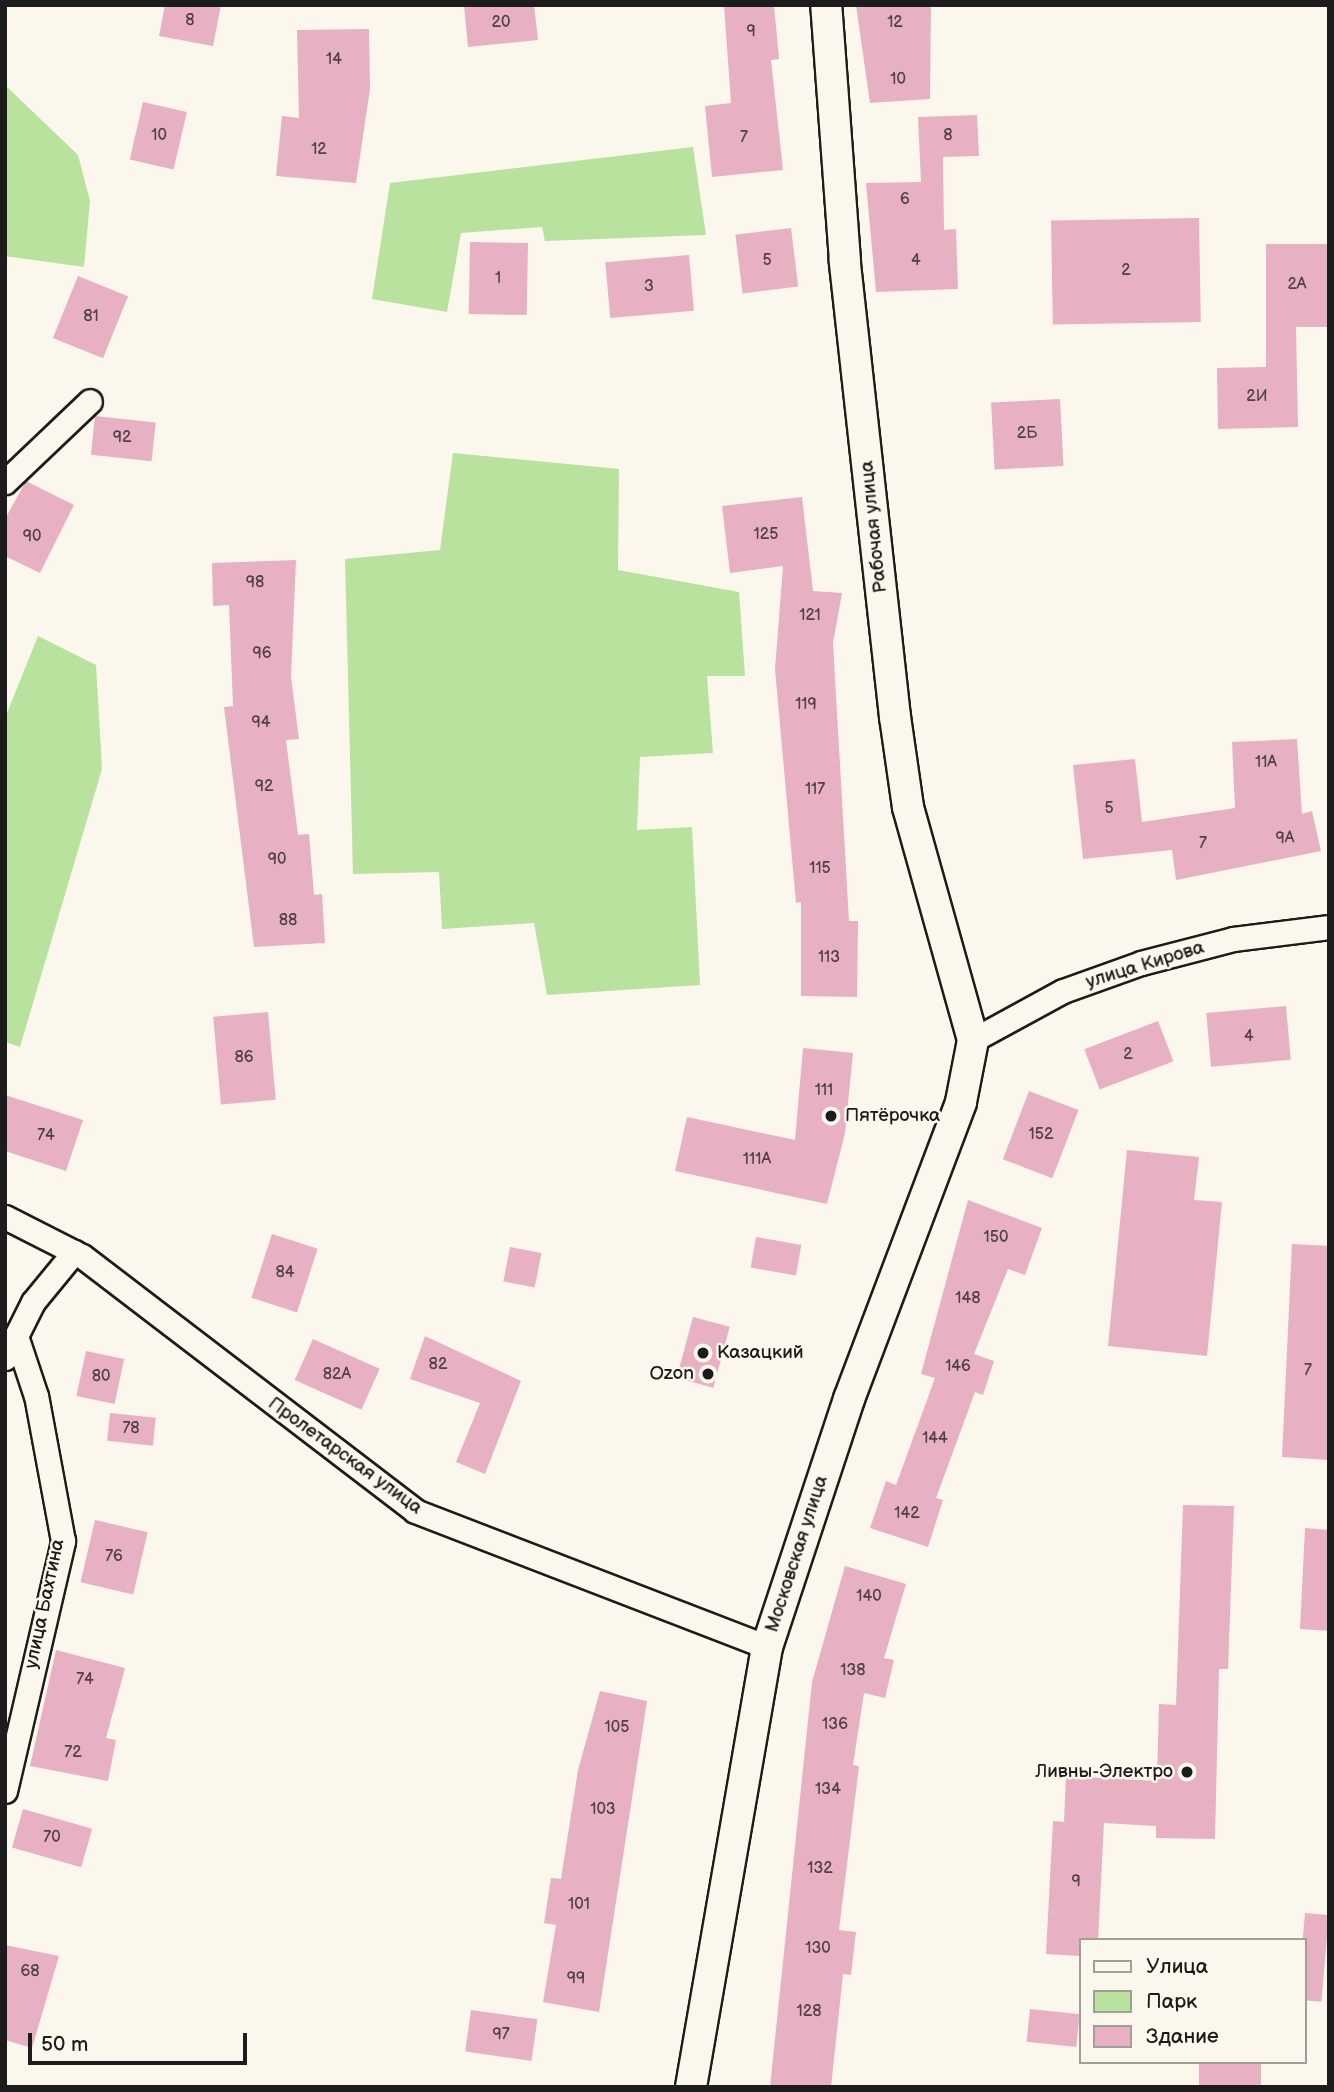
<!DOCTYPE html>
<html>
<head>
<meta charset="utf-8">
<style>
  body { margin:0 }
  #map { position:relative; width:1334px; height:2092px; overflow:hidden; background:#fbf7ec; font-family:"Balsamiq Sans",sans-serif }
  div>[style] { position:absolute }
  .green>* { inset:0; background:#b8e29e }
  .building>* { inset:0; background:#e8b0c3; transform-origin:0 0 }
  .roads { filter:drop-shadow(2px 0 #1c1c1c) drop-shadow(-2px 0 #1c1c1c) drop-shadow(0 2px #1c1c1c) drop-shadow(0 -2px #1c1c1c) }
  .minor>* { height:23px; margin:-11.5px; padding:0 11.5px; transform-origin:11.5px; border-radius:11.5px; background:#fbf7ec }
  .tertiary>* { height:30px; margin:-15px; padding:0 15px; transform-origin:15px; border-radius:15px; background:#fbf7ec }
  .dots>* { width:19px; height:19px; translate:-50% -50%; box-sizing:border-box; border:4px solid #fbf7ec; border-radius:50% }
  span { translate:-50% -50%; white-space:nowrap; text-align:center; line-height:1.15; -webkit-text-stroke:5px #fbf7ec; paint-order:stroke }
  .number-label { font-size:16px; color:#4f4146 }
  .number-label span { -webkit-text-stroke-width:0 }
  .street-label { font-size:19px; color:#1c1c1c }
  .poi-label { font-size:19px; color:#1c1c1c }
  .left { translate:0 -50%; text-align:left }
  .right { translate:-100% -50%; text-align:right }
  .frame { position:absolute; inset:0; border:7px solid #1c1c1c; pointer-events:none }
  .legend { position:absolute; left:1079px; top:1938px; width:228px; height:126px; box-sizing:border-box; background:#fbf7ec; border:2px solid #a29f99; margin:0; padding:9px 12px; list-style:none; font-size:21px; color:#1c1c1c }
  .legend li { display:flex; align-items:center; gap:14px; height:35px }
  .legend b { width:35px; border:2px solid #a29f99 }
  .scale { position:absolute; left:28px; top:2033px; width:219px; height:32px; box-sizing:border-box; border:4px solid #1c1c1c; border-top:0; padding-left:9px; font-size:21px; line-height:24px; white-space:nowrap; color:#1c1c1c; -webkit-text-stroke:5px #fbf7ec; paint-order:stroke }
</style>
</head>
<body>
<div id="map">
  <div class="green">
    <i style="clip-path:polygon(5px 85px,78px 155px,90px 201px,84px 267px,5px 256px)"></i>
    <i style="clip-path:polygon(693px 147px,706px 235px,545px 241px,542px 227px,461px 233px,447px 312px,372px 299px,390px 183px)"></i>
    <i style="clip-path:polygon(453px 453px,619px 469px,618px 570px,739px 592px,745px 676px,707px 676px,713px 753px,640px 757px,637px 830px,692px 827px,700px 985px,547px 995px,534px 923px,442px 929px,439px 872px,353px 874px,345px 559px,440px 550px)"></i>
    <i style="clip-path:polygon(38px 636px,96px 665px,102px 769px,20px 1047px,5px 1042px,5px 718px)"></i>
  </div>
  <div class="building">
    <i style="clip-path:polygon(165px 5px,221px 5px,213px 46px,159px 36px)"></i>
    <i style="clip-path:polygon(464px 5px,534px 5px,538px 40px,468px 47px)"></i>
    <i style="clip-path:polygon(724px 5px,774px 5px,779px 59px,771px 60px,783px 170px,712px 177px,705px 106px,731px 103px)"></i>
    <i style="clip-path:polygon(856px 5px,931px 5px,930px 99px,870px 103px)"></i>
    <i style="clip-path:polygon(369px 29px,370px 89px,356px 183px,276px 176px,282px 116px,299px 118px,297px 30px)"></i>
    <i style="left:143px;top:102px;width:45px;height:59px;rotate:13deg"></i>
    <i style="clip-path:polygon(977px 115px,979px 156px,943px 157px,944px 230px,956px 229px,958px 289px,876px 292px,866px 183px,921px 182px,918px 117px)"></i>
    <i style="left:1199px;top:218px;width:104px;height:148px;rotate:89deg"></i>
    <i style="left:791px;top:228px;width:59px;height:56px;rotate:83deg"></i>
    <i style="left:470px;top:242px;width:58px;height:72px;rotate:1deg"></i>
    <i style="clip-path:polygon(1266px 244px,1329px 244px,1329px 327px,1296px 327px,1298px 427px,1218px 429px,1217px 368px,1266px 367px)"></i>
    <i style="left:689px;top:255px;width:56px;height:84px;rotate:85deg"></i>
    <i style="left:78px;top:276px;width:54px;height:67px;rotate:22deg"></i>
    <i style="left:1060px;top:399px;width:67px;height:69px;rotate:87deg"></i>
    <i style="left:95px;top:416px;width:61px;height:39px;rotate:6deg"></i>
    <i style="clip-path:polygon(26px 481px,74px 505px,40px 573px,5px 556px,5px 519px)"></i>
    <i style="clip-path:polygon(802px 497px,813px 591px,842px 593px,833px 643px,849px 921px,858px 921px,857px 997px,801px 996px,801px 902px,796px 903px,775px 669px,783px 566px,730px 573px,722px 506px)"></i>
    <i style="clip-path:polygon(296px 560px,291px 677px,299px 739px,286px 740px,298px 835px,309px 834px,314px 895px,322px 894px,325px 943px,254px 947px,224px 707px,233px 706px,229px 605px,213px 606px,212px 563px)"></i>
    <i style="clip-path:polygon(1297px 739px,1302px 814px,1312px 811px,1321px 851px,1176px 880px,1172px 850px,1083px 859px,1073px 765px,1135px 759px,1142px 822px,1235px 808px,1232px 742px)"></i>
    <i style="left:1286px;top:1006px;width:54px;height:80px;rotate:85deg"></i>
    <i style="left:268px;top:1012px;width:88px;height:55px;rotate:85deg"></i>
    <i style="left:1158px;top:1021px;width:43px;height:79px;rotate:69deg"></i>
    <i style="clip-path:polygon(803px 1048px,853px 1053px,845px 1133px,827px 1204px,675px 1171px,687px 1117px,795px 1140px)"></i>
    <i style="left:1029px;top:1091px;width:53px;height:73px;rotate:21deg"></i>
    <i style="clip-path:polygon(5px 1095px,83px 1120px,66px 1171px,5px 1151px)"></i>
    <i style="clip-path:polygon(1127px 1150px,1199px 1157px,1194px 1200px,1222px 1202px,1207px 1356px,1108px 1346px)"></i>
    <i style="clip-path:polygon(968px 1200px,1042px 1228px,1025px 1275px,1008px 1269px,974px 1354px,994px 1361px,983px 1395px,975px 1392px,936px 1498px,943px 1500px,928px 1547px,870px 1528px,886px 1481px,896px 1485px,935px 1378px,921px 1374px)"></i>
    <i style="left:272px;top:1234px;width:48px;height:67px;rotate:18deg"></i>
    <i style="left:756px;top:1237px;width:46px;height:31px;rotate:10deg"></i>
    <i style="clip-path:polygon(1292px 1244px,1329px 1246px,1329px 1460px,1282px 1457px)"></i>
    <i style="left:510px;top:1247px;width:32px;height:35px;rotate:11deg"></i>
    <i style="left:693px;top:1317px;width:38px;height:63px;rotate:15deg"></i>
    <i style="clip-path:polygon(425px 1336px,521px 1381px,485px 1474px,456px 1462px,480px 1403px,410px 1379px)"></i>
    <i style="left:313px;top:1339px;width:73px;height:45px;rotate:24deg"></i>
    <i style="left:86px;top:1351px;width:39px;height:46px;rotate:12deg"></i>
    <i style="left:110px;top:1413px;width:46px;height:28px;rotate:6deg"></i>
    <i style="clip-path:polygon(1183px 1505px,1234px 1506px,1228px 1669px,1219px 1669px,1215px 1839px,1156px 1838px,1156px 1826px,1104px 1823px,1098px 1940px,1080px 1940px,1080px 1956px,1046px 1954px,1053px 1821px,1064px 1822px,1066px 1776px,1157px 1781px,1159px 1704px,1176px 1705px)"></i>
    <i style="left:95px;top:1520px;width:54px;height:64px;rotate:13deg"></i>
    <i style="clip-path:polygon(1305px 1528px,1329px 1530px,1329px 1631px,1300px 1629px)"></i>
    <i style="clip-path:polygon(845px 1566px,906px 1584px,884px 1658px,894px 1660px,885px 1698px,864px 1693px,853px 1765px,859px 1766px,839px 1930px,856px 1932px,851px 1975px,843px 1974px,831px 2087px,770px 2087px,812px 1682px)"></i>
    <i style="clip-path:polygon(56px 1650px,125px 1668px,106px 1738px,116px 1740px,108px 1781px,30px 1766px)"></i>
    <i style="clip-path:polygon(600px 1691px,647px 1701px,599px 2012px,543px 2002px,556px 1925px,544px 1923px,551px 1878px,561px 1879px,578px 1770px)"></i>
    <i style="left:23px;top:1809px;width:72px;height:40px;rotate:16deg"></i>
    <i style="left:1305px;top:1913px;width:24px;height:87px;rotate:5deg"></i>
    <i style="clip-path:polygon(5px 1945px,59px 1956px,32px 2048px,5px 2040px)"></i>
    <i style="left:1030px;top:2009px;width:50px;height:33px;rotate:6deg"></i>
    <i style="left:471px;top:2010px;width:67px;height:42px;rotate:8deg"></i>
    <i style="left:1199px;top:2062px;width:62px;height:25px"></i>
  </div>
  <div class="roads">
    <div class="minor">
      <i style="left:5px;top:482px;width:117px;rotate:-43.6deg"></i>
      <i style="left:973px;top:1040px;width:102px;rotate:-28.6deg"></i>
      <i style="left:1063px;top:991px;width:83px;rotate:-19.7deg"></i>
      <i style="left:1141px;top:963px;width:95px;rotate:-14.6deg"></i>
      <i style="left:1233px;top:939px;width:97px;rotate:-7.1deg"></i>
      <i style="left:5px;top:1217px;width:86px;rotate:26.9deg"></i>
      <i style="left:82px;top:1256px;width:419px;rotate:37.4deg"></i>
      <i style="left:415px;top:1511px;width:377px;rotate:21.1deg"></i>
      <i style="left:5px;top:1358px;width:63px;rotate:-63.4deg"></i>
      <i style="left:33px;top:1302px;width:65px;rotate:-50.6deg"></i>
      <i style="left:5px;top:1791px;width:257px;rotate:-76.9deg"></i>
      <i style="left:63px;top:1541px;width:147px;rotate:-100.5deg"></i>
      <i style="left:36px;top:1396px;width:63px;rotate:-108.4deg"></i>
    </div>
    <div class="tertiary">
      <i style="left:691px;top:2087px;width:447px;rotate:-80.2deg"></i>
      <i style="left:767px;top:1647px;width:261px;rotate:-71.7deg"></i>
      <i style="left:849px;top:1399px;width:317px;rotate:-69.3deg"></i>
      <i style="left:961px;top:1102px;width:63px;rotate:-79deg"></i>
      <i style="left:973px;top:1040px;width:242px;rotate:-105.6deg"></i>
      <i style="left:908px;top:807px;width:91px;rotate:-98.2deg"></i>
      <i style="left:895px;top:717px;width:459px;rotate:-96.3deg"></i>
      <i style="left:845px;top:261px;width:257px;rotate:-94.2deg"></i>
    </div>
  </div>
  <div class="dots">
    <i style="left:831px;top:1116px;background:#1c1c1c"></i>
    <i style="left:703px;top:1353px;background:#1c1c1c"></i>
    <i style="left:708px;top:1374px;background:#1c1c1c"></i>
    <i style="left:1187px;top:1772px;background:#1c1c1c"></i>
  </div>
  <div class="number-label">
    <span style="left:190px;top:21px">8</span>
    <span style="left:501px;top:23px">20</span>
    <span style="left:895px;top:23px">12</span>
    <span style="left:751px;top:32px">9</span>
    <span style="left:334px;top:60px">14</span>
    <span style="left:898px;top:80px">10</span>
    <span style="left:159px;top:136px">10</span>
    <span style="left:948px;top:136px">8</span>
    <span style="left:744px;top:138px">7</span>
    <span style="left:319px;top:150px">12</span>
    <span style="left:905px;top:200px">6</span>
    <span style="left:767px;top:261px">5</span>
    <span style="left:916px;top:261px">4</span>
    <span style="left:1126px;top:271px">2</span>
    <span style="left:498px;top:279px">1</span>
    <span style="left:1297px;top:285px">2А</span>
    <span style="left:649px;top:287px">3</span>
    <span style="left:91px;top:317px">81</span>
    <span style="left:1257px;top:397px">2И</span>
    <span style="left:1027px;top:434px">2Б</span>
    <span style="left:122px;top:438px">92</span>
    <span style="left:766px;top:535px">125</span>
    <span style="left:32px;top:537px">90</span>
    <span style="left:255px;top:583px">98</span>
    <span style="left:810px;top:616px">121</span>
    <span style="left:262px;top:654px">96</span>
    <span style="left:806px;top:705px">119</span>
    <span style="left:261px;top:723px">94</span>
    <span style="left:1266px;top:763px">11А</span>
    <span style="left:264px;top:787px">92</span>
    <span style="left:815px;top:790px">117</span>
    <span style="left:1109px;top:809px">5</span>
    <span style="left:1285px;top:839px">9А</span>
    <span style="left:1203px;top:844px">7</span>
    <span style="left:277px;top:860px">90</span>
    <span style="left:820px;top:869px">115</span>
    <span style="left:288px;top:921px">88</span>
    <span style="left:829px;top:958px">113</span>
    <span style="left:1249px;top:1037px">4</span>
    <span style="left:1128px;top:1055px">2</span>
    <span style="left:244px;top:1058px">86</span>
    <span style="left:824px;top:1091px">111</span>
    <span style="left:1041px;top:1135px">152</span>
    <span style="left:46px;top:1136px">74</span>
    <span style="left:757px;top:1160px">111А</span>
    <span style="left:996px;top:1238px">150</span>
    <span style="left:285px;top:1273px">84</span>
    <span style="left:968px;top:1299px">148</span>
    <span style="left:438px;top:1365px">82</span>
    <span style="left:958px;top:1367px">146</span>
    <span style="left:1308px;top:1371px">7</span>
    <span style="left:337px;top:1375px">82А</span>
    <span style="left:101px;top:1377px">80</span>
    <span style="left:131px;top:1429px">78</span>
    <span style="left:935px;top:1439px">144</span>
    <span style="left:907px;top:1514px">142</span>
    <span style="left:114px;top:1557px">76</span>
    <span style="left:869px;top:1597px">140</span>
    <span style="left:853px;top:1671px">138</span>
    <span style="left:85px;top:1680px">74</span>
    <span style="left:835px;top:1725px">136</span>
    <span style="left:617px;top:1728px">105</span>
    <span style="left:73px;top:1753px">72</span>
    <span style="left:828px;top:1790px">134</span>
    <span style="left:603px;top:1810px">103</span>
    <span style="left:52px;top:1838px">70</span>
    <span style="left:820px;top:1869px">132</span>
    <span style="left:1076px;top:1882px">9</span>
    <span style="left:579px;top:1905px">101</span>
    <span style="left:818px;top:1949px">130</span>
    <span style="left:30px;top:1972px">68</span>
    <span style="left:576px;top:1979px">99</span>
    <span style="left:809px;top:2012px">128</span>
    <span style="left:501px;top:2035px">97</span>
  </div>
  <div class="street-label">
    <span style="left:874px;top:527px;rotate:-96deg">Рабочая улица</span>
    <span style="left:1145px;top:965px;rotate:-17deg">улица Кирова</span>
    <span style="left:345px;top:1456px;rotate:36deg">Пролетарская улица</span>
    <span style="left:797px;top:1554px;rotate:-72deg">Московская улица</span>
    <span style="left:45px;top:1604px;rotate:-78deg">улица Бахтина</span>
  </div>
  <div class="poi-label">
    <span class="left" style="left:845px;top:1116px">Пятёрочка</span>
    <span class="left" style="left:717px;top:1353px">Казацкий</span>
    <span class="right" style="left:694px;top:1374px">Ozon</span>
    <span class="right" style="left:1173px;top:1772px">Ливны-Электро</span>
  </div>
  <div class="frame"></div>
  <ul class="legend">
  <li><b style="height:9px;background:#fbf7ec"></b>Улица</li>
  <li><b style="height:19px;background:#b8e29e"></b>Парк</li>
  <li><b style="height:19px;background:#e8b0c3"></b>Здание</li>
  </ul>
  <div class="scale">50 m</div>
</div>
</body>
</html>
